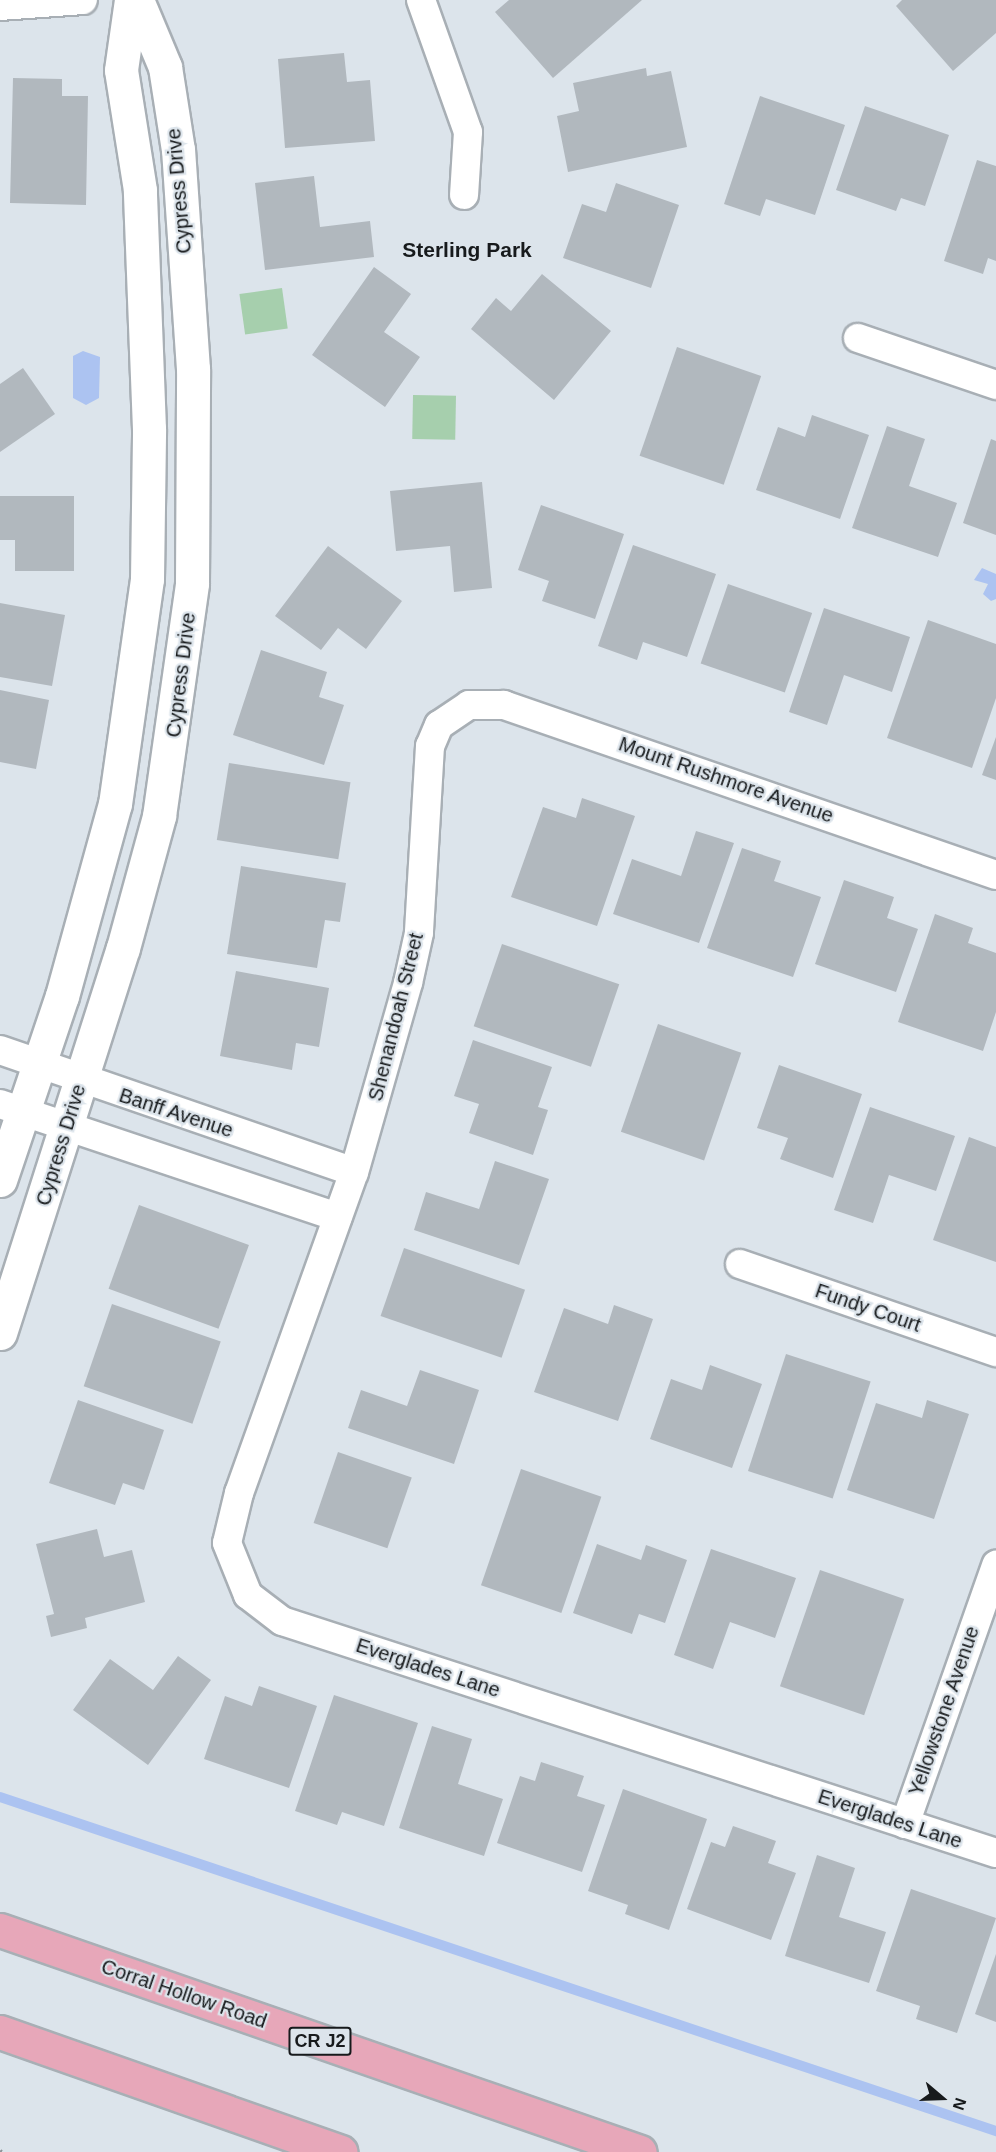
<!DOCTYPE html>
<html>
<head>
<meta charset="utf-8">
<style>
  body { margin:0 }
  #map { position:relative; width:996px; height:2152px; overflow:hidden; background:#dce4eb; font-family:Arial,sans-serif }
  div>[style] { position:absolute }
  .green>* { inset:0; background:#a6cfad; transform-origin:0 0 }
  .water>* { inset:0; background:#acc3f1 }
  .stream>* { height:10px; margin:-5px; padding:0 5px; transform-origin:5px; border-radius:5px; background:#acc3f1 }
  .building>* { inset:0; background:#b1b8be; transform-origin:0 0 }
  .path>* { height:4px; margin-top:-2px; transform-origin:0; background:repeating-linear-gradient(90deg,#8d9398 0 6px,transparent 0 9px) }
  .roads { filter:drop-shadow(2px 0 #a8afb5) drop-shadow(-2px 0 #a8afb5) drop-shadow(0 2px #a8afb5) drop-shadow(0 -2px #a8afb5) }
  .minor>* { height:28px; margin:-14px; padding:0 14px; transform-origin:14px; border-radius:14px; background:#fff }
  .tertiary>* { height:33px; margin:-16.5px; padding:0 16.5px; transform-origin:16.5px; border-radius:16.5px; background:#fff }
  .primary>* { height:33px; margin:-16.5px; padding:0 16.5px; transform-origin:16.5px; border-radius:16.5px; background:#e7a7b9 }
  span { translate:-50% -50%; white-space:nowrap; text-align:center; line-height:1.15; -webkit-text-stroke:4.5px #dce4eb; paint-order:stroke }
  .shield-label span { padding:2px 4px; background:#dce4eb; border:2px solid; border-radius:4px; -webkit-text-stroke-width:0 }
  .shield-label { font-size:18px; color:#171a1c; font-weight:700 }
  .street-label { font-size:20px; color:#171a1c }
  .neighbourhood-label { font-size:21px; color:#171a1c; font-weight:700 }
  .north { position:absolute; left:912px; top:2068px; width:60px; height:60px; -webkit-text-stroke:4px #dce4eb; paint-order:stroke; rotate:109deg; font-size:16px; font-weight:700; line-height:24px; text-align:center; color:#171a1c }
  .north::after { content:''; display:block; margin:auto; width:21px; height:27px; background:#171a1c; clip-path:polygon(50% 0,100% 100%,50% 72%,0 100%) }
</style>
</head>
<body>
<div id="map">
  <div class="green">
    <i style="left:282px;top:288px;width:41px;height:43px;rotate:82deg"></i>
    <i style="left:413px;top:395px;width:43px;height:44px;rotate:1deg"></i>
  </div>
  <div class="water">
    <i style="clip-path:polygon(83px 351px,100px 357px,99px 398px,86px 405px,73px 398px,73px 356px)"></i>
    <i style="clip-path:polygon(982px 568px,996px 574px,996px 599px,991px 601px,983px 594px,988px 584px,974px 580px)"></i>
  </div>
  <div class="stream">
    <i style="left:0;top:1797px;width:1051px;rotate:18.54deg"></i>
  </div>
  <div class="building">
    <i style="clip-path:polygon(509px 0,642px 0,553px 78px,495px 12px)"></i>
    <i style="clip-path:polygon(902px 0,996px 0,996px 33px,953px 71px,896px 6px)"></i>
    <i style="clip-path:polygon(344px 53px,347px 82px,370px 80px,375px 141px,285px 148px,278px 59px)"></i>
    <i style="clip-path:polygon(646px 68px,647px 76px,671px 71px,687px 147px,568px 172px,557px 116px,579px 111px,573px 83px)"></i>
    <i style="clip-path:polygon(13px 78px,62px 79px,62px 96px,88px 96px,86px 205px,10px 203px)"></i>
    <i style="clip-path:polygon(760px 96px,845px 125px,815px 215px,766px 199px,760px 216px,724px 204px)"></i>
    <i style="clip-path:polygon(865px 106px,949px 135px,925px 206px,901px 198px,896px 211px,836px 190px)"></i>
    <i style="clip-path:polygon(977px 160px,996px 166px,996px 261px,988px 258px,983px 274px,944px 261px)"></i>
    <i style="clip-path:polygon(314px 176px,320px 227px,370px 221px,374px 257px,265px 270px,255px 183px)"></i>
    <i style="clip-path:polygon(616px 183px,679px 205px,651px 288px,563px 258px,582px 204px,606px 212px)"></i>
    <i style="clip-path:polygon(374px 267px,411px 294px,384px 332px,420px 357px,385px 407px,312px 355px)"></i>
    <i style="clip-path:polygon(542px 274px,611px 331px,554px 400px,471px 329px,496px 298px,511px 311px)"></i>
    <i style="left:677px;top:347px;width:89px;height:115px;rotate:19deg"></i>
    <i style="clip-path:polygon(23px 368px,55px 414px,0 452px,0 384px)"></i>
    <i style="clip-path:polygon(812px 415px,869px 435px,840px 519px,756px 490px,778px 427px,805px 437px)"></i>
    <i style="clip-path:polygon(887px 426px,925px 439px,909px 486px,957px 503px,938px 557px,852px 528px)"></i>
    <i style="clip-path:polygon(991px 439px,996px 441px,996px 535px,963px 523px)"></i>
    <i style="clip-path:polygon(482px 482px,492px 588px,454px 592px,450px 546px,396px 551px,390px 491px)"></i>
    <i style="clip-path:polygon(0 496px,74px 496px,74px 571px,15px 571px,15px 540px,0 540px)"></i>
    <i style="clip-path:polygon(541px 505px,624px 534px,595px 619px,542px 601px,549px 581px,518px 570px)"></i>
    <i style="clip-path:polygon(633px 545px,716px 574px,687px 657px,643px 642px,637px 660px,598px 646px)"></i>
    <i style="clip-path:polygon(328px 546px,402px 601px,366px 649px,338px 628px,321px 650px,275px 616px)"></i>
    <i style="left:728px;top:584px;width:89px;height:84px;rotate:19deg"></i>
    <i style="clip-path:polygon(0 603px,65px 615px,52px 686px,0 677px)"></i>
    <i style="clip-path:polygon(824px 608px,910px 637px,892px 692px,844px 675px,827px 725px,789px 712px)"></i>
    <i style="clip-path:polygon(928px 620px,996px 644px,996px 698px,972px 768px,887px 738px)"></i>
    <i style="clip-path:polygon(261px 650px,327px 672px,319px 697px,344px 705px,324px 765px,233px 735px)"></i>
    <i style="clip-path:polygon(0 690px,49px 700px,36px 769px,0 762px)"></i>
    <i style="clip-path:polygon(996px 737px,996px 780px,982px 775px)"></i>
    <i style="left:229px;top:763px;width:123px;height:78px;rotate:9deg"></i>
    <i style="clip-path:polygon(582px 798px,635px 816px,597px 926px,511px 897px,543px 807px,576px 818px)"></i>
    <i style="clip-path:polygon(696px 831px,734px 843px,699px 943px,613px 914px,632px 859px,681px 876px)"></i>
    <i style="clip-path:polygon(742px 848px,781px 861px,774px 881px,821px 897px,793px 977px,707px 948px)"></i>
    <i style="clip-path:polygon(241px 866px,346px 883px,340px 922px,325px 920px,317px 968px,227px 954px)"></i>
    <i style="clip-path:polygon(844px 880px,894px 897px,887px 918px,918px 929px,896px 992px,815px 964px)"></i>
    <i style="clip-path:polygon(935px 914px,973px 928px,968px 943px,996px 953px,996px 1012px,983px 1051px,898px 1022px)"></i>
    <i style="left:502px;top:944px;width:124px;height:87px;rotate:19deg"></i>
    <i style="clip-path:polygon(236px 971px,329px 988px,319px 1047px,296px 1043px,292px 1070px,220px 1056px)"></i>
    <i style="left:658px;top:1024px;width:88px;height:114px;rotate:19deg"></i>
    <i style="clip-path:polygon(473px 1040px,552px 1067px,538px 1107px,548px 1110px,533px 1155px,469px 1133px,479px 1104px,454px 1096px)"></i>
    <i style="clip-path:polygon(779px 1065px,862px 1094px,833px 1178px,780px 1159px,788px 1138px,757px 1128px)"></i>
    <i style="clip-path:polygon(870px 1107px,955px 1136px,936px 1191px,889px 1175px,873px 1223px,834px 1210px)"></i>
    <i style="clip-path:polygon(969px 1137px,996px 1147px,996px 1262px,933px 1240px)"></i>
    <i style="clip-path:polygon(495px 1161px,549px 1179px,519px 1265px,414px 1230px,426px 1192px,479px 1209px)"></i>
    <i style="left:139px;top:1205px;width:117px;height:89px;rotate:20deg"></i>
    <i style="left:404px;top:1248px;width:128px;height:72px;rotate:19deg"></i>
    <i style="left:112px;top:1304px;width:115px;height:87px;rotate:19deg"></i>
    <i style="clip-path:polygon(614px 1305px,653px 1319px,618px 1421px,534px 1392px,564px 1308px,608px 1324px)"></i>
    <i style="left:786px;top:1354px;width:89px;height:123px;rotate:18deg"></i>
    <i style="clip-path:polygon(710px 1365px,762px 1384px,732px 1468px,650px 1439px,671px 1379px,702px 1390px)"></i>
    <i style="clip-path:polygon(420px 1370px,479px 1390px,454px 1464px,348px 1428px,361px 1390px,407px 1406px)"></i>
    <i style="clip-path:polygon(78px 1400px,164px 1430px,144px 1490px,123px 1483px,115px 1505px,49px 1483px)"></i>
    <i style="clip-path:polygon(927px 1400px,969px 1414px,934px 1519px,847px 1490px,876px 1403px,922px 1418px)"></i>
    <i style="left:338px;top:1452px;width:78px;height:75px;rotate:19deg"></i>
    <i style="left:521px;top:1469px;width:85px;height:123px;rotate:19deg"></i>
    <i style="clip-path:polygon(97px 1529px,104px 1557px,132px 1550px,145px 1602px,85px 1618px,87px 1628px,51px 1637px,46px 1616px,54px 1614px,36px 1544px)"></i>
    <i style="clip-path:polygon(597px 1544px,641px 1560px,646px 1545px,687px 1560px,665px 1623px,639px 1614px,632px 1634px,573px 1613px)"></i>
    <i style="clip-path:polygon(711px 1549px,796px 1578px,775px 1638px,730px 1622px,713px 1669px,674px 1655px)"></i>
    <i style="left:820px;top:1570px;width:89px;height:123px;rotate:19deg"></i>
    <i style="clip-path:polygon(178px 1656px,211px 1680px,148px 1765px,73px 1710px,110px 1659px,153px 1690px)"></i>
    <i style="clip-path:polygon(259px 1686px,317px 1706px,289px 1788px,204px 1759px,225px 1696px,252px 1706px)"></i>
    <i style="clip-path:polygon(334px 1695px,418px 1723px,384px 1826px,342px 1812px,337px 1825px,295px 1811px)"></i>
    <i style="clip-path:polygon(432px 1726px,472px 1739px,458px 1784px,503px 1799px,484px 1856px,399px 1828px)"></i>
    <i style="clip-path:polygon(541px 1762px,584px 1776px,577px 1796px,605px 1805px,582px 1872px,497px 1843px,520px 1776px,535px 1781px)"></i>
    <i style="clip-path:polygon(623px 1789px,707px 1819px,669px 1930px,625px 1914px,628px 1905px,588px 1891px)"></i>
    <i style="clip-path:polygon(733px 1826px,776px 1841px,768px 1863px,796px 1873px,771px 1940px,687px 1909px,711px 1842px,725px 1847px)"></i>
    <i style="clip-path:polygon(817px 1855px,855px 1868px,839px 1917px,886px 1932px,869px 1983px,785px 1956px)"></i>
    <i style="clip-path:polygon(911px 1889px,996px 1918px,957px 2033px,916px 2019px,920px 2006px,876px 1991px)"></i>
    <i style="clip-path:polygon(996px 1954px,996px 2022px,975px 2014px)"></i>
  </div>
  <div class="path">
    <i style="left:0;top:2151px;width:2px;rotate:27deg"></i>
  </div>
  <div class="roads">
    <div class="minor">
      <i style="left:421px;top:0;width:140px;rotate:70.4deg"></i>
      <i style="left:468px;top:132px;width:63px;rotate:93.6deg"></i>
      <i style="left:0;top:6px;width:83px;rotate:-4.1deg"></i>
      <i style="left:858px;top:338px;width:146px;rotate:18.8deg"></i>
      <i style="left:996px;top:875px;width:521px;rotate:-160.94deg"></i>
      <i style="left:504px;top:705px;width:35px;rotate:180deg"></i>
      <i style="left:469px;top:705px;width:36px;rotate:146deg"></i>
      <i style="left:439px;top:725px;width:23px;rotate:113deg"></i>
      <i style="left:430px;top:746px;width:187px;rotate:93.4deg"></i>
      <i style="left:419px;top:933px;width:51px;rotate:102.4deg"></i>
      <i style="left:408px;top:983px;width:197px;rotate:105.9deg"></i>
      <i style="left:354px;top:1172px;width:341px;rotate:109.7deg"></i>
      <i style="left:239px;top:1493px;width:51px;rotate:103.5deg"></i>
      <i style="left:227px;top:1543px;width:56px;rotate:68deg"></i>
      <i style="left:248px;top:1595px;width:43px;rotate:37.4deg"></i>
      <i style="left:282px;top:1621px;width:751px;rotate:18deg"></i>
      <i style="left:0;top:1050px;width:374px;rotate:19deg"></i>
      <i style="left:0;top:1104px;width:356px;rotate:18.5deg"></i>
      <i style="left:740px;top:1264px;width:271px;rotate:19deg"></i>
      <i style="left:905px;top:1824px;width:275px;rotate:-70.6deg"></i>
    </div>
    <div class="tertiary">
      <i style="left:0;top:1180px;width:194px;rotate:-71.4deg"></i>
      <i style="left:62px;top:996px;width:199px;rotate:-74.6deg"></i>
      <i style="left:115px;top:804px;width:227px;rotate:-81.9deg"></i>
      <i style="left:147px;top:579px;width:150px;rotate:-89.2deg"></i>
      <i style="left:149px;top:429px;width:239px;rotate:-92.2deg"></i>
      <i style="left:140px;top:190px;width:121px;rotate:-99deg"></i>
      <i style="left:121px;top:70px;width:71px;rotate:-81.9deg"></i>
      <i style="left:0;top:1333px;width:404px;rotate:-72.3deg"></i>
      <i style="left:123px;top:948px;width:137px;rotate:-74.7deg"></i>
      <i style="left:159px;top:816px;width:235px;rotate:-81.9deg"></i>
      <i style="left:192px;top:583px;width:214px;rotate:-89.7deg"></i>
      <i style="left:193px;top:369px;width:220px;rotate:-93.9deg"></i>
      <i style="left:178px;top:150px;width:84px;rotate:-98.9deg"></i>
      <i style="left:165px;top:67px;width:73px;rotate:-112.7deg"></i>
    </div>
    <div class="primary">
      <i style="left:0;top:1930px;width:677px;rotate:19.13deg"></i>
      <i style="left:0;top:2032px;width:361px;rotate:19.4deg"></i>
    </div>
  </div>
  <div class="shield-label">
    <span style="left:320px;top:2041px">CR J2</span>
  </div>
  <div class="street-label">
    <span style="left:179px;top:191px;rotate:-95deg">Cypress Drive</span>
    <span style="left:181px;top:675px;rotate:-83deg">Cypress Drive</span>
    <span style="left:726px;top:780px;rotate:19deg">Mount Rushmore Avenue</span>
    <span style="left:396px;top:1017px;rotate:-76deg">Shenandoah Street</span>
    <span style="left:176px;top:1113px;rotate:18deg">Banff Avenue</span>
    <span style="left:61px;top:1145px;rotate:-73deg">Cypress Drive</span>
    <span style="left:868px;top:1308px;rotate:19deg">Fundy Court</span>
    <span style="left:428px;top:1668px;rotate:18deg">Everglades Lane</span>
    <span style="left:944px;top:1711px;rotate:-71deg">Yellowstone Avenue</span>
    <span style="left:890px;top:1819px;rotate:18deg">Everglades Lane</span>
    <span style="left:184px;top:1994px;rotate:19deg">Corral Hollow Road</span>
  </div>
  <div class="neighbourhood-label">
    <span style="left:467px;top:250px">Sterling Park</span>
  </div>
  <div class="north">N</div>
</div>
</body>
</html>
